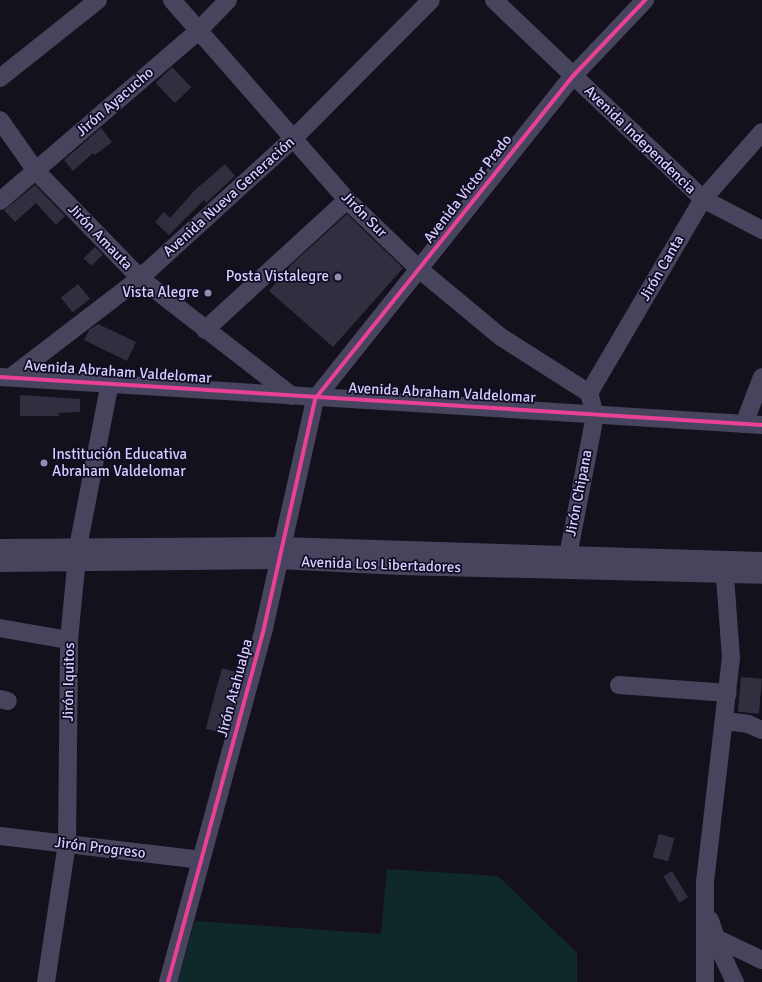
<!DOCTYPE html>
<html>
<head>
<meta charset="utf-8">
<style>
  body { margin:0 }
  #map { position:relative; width:762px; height:982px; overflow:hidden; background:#14111d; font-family:Signika,sans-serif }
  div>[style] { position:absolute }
  .green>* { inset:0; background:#0f292b }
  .building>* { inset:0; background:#322e40; transform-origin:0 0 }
  .minor>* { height:18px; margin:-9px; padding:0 9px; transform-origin:9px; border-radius:9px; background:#47455e }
  .cycleway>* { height:4px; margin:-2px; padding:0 2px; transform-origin:2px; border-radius:2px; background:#ea4096 }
  .dots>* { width:11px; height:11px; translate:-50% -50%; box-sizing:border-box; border:2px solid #110c22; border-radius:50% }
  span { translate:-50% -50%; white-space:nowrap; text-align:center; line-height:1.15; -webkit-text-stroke:3.5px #110c22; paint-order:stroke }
  .street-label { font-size:15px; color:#d5cdff }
  .poi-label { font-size:15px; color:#d5cdff }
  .right { translate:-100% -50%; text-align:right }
  .left { translate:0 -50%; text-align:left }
</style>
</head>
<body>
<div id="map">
  <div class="green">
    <i style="clip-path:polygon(387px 869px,498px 876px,577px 953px,577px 982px,177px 982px,195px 921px,381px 934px)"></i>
  </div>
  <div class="building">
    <i style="left:172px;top:67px;width:28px;height:23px;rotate:46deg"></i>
    <i style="clip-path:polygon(101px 128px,112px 142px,95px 155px,93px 153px,73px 171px,64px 160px)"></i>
    <i style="clip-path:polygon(225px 164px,235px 176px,206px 203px,204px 200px,169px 235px,155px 222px,164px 212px,170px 218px,195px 190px)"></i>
    <i style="clip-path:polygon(35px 185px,65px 216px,56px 225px,36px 203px,15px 222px,4px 210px)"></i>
    <i style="clip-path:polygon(347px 214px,403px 268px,333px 347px,269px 291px,293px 263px)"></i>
    <i style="left:95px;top:247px;width:11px;height:16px;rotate:45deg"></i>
    <i style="left:78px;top:284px;width:19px;height:22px;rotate:51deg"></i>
    <i style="clip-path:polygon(98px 324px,136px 342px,127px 361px,84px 340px,89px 330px)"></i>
    <i style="clip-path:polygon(20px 395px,80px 399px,80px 412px,59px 413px,59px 416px,20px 416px)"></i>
    <i style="left:222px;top:668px;width:20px;height:63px;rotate:15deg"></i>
    <i style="left:741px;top:677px;width:21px;height:35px;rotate:5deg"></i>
    <i style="left:659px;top:834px;width:16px;height:24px;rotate:15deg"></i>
    <i style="left:672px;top:871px;width:31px;height:10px;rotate:59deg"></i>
  </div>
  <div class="minor">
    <i style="left:172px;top:0;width:266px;rotate:48.8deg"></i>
    <i style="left:347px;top:200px;width:100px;rotate:43.8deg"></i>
    <i style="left:419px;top:269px;width:107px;rotate:39.7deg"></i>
    <i style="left:501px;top:337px;width:104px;rotate:32.5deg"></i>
    <i style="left:494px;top:0;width:289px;rotate:43.6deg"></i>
    <i style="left:703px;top:199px;width:67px;rotate:27.7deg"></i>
    <i style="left:0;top:78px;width:125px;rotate:-38.5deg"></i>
    <i style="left:0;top:120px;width:62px;rotate:54.8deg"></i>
    <i style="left:36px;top:171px;width:149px;rotate:45.8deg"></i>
    <i style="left:140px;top:278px;width:192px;rotate:37.8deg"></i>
    <i style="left:0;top:201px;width:261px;rotate:-40.6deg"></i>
    <i style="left:198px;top:31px;width:43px;rotate:-45.9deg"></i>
    <i style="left:205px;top:330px;width:193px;rotate:-42.5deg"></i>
    <i style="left:0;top:377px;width:764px;rotate:3.6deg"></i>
    <i style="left:11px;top:377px;width:163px;rotate:-37.5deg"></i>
    <i style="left:140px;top:278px;width:208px;rotate:-42.3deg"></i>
    <i style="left:294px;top:138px;width:194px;rotate:-45.2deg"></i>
    <i style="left:744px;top:424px;width:50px;rotate:-69deg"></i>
    <i style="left:0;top:548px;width:281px;rotate:-0.4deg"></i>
    <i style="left:281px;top:546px;width:481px;rotate:1.8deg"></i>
    <i style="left:0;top:563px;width:278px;rotate:-0.6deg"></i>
    <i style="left:278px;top:560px;width:123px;rotate:2.8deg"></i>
    <i style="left:401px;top:566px;width:361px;rotate:1.4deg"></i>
    <i style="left:566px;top:566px;width:154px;rotate:-79.1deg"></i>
    <i style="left:595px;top:415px;width:23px;rotate:-105deg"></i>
    <i style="left:589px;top:393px;width:225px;rotate:-59.6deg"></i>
    <i style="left:703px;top:199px;width:89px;rotate:-48.6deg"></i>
    <i style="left:0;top:628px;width:70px;rotate:9.9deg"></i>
    <i style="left:619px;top:685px;width:109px;rotate:4.2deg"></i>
    <i style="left:0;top:699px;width:8px;rotate:14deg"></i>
    <i style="left:725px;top:721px;width:23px;rotate:7deg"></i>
    <i style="left:748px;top:724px;width:15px;rotate:23deg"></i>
    <i style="left:0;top:836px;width:201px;rotate:6.8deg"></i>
    <i style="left:710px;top:920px;width:29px;rotate:72deg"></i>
    <i style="left:719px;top:948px;width:38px;rotate:65deg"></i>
    <i style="left:716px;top:938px;width:51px;rotate:25.6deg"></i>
    <i style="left:46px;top:982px;width:141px;rotate:-81.4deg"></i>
    <i style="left:67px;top:843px;width:203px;rotate:-89.4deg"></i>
    <i style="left:69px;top:640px;width:93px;rotate:-84.5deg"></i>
    <i style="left:78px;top:547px;width:167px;rotate:-79deg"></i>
    <i style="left:168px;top:982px;width:367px;rotate:-74.8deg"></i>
    <i style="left:264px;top:628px;width:235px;rotate:-77.4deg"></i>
    <i style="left:315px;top:399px;width:413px;rotate:-51.4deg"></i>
    <i style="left:573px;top:76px;width:105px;rotate:-46.5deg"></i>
    <i style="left:705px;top:982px;width:100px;rotate:-90deg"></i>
    <i style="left:705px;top:882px;width:226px;rotate:-83.4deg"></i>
    <i style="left:731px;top:658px;width:96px;rotate:-94.2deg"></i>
  </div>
  <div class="cycleway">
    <i style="left:0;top:377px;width:764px;rotate:3.6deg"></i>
    <i style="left:168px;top:982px;width:367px;rotate:-74.8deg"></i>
    <i style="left:264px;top:628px;width:235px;rotate:-77.4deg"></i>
    <i style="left:315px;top:399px;width:413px;rotate:-51.4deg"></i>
    <i style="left:573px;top:76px;width:105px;rotate:-46.5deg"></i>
  </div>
  <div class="dots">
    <i style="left:338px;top:277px;background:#918bb0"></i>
    <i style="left:208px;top:293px;background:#918bb0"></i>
    <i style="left:44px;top:463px;background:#918bb0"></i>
  </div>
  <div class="street-label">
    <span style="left:115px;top:102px;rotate:-41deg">Jirón Ayacucho</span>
    <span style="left:640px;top:140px;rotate:44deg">Avenida Independencia</span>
    <span style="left:468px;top:189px;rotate:-52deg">Avenida Víctor Prado</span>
    <span style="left:229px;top:197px;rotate:-42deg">Avenida Nueva Generación</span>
    <span style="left:364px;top:215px;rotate:45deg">Jirón Sur</span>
    <span style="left:100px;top:237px;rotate:46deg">Jirón Amauta</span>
    <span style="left:662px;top:268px;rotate:-60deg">Jirón Canta</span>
    <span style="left:118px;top:372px;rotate:4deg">Avenida Abraham Valdelomar</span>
    <span style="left:442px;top:393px;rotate:3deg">Avenida Abraham Valdelomar</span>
    <span style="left:579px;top:493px;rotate:-79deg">Jirón Chipana</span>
    <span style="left:381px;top:565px;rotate:2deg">Avenida Los Libertadores</span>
    <span style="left:69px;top:682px;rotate:-89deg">Jirón Iquitos</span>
    <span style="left:235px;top:688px;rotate:-75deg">Jirón Atahualpa</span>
    <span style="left:100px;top:848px;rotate:7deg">Jirón Progreso</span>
  </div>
  <div class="poi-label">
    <span class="right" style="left:329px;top:277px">Posta Vistalegre</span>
    <span class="right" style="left:199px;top:293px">Vista Alegre</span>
    <span class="left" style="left:52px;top:463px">Institución Educativa<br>Abraham Valdelomar</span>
  </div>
</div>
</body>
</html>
